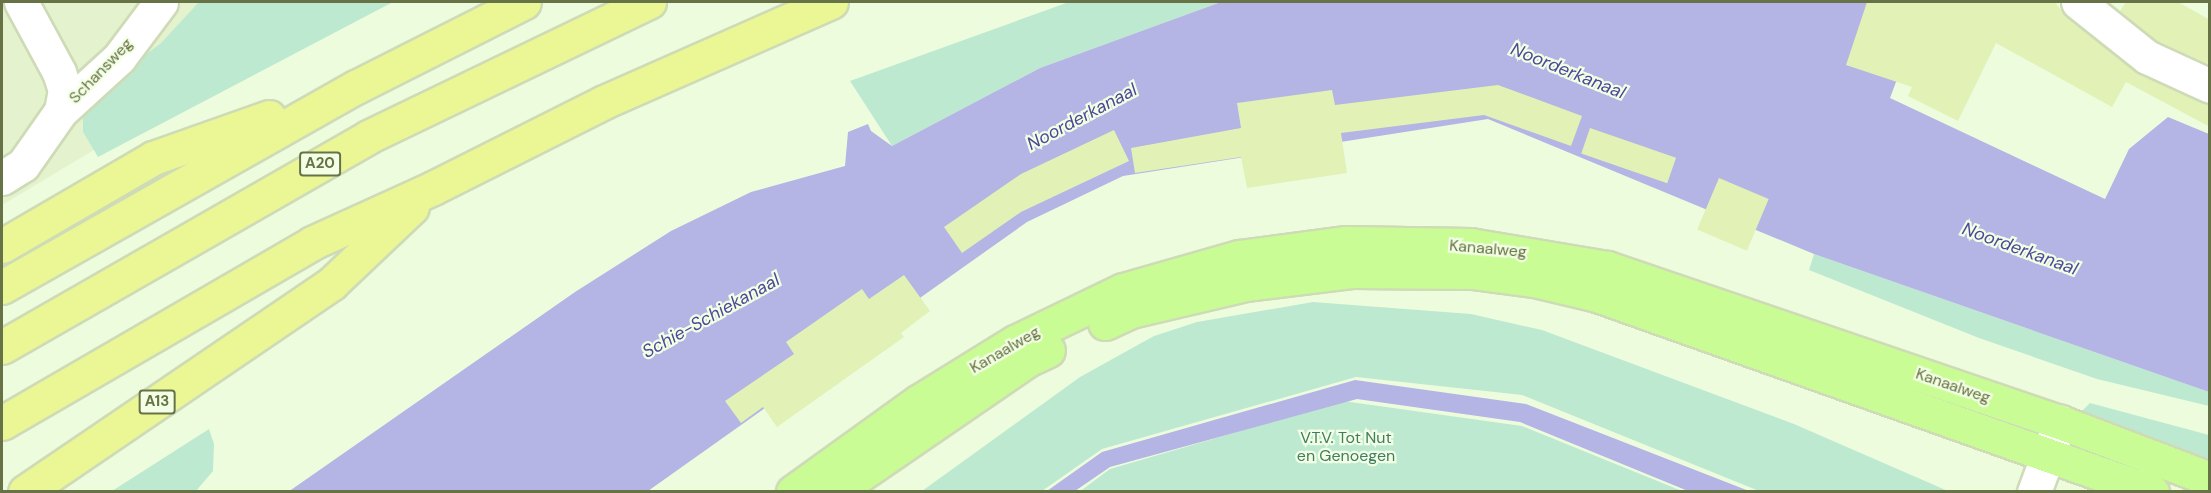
<!DOCTYPE html>
<html>
<head>
<meta charset="utf-8">
<style>
  body { margin:0 }
  #map { position:relative; width:2211px; height:493px; overflow:hidden; background:#eefcde; font-family:"DM Sans",sans-serif }
  div>[style] { position:absolute }
  .residential>* { inset:0; background:#e4f3cd }
  .green>* { inset:0; background:#bee9d1 }
  .water>* { inset:0; background:#b4b4e5 }
  .building>* { inset:0; background:#e2f1b6; transform-origin:0 0 }
  .roads { filter:drop-shadow(2px 0 #cedbb6) drop-shadow(-2px 0 #cedbb6) drop-shadow(0 2px #cedbb6) drop-shadow(0 -2px #cedbb6) }
  .minor>* { height:33px; margin:-16.5px; padding:0 16.5px; transform-origin:16.5px; border-radius:16.5px; background:#fff }
  .major>* { height:33px; margin:-16.5px; padding:0 16.5px; transform-origin:16.5px; border-radius:16.5px; background:#cafc96 }
  .highway>* { height:33px; margin:-16.5px; padding:0 16.5px; transform-origin:16.5px; border-radius:16.5px; background:#ebf794 }
  span { translate:-50% -50%; white-space:nowrap; text-align:center; line-height:1.15; -webkit-text-stroke:4.5px #f3ffe4; paint-order:stroke }
  .shield-label span { padding:2px 4px; background:#f3ffe4; border:2px solid; border-radius:4px; -webkit-text-stroke-width:0 }
  .shield-label { font-size:15px; color:#687247; font-weight:700 }
  .street-label { font-size:16px; color:#687247 }
  .park-label { font-size:16px; color:#417d64 }
  .water-label { font-size:18px; color:#4b499a; font-style:italic }
  .frame { position:absolute; inset:0; border:3px solid #687247; pointer-events:none }
</style>
</head>
<body>
<div id="map">
  <div class="residential">
    <i style="clip-path:polygon(2px 2px,342px 2px,2px 205px)"></i>
  </div>
  <div class="green">
    <i style="clip-path:polygon(199px 2px,393px 2px,98px 157px,83px 132px,83px 115px,88px 99px,161px 43px)"></i>
    <i style="clip-path:polygon(1069px 2px,1221px 2px,1040px 68px,892px 146px,850px 81px)"></i>
    <i style="clip-path:polygon(1814px 254px,2209px 392px,2209px 406px,2097px 379px,1979px 338px,1809px 270px)"></i>
    <i style="clip-path:polygon(1313px 302px,1471px 314px,1542px 330px,1794px 424px,1948px 491px,1759px 491px,1522px 395px,1356px 377px,1102px 449px,1042px 491px,922px 491px,1080px 377px,1154px 336px,1197px 322px)"></i>
    <i style="clip-path:polygon(1343px 401px,1522px 426px,1682px 491px,1079px 492px,1110px 469px)"></i>
    <i style="clip-path:polygon(2090px 403px,2209px 435px,2209px 466px,2077px 416px)"></i>
    <i style="clip-path:polygon(209px 429px,214px 444px,213px 471px,196px 491px,112px 491px)"></i>
  </div>
  <div class="water">
    <i style="clip-path:polygon(1221px 2px,1926px 2px,1890px 98px,2105px 199px,2129px 149px,2168px 117px,2209px 134px,2209px 392px,1814px 254px,1488px 119px,1123px 176px,1027px 222px,648px 491px,288px 492px,575px 292px,671px 231px,751px 192px,845px 166px,848px 132px,868px 124px,871px 131px,892px 146px,1040px 68px)"></i>
    <i style="clip-path:polygon(1355px 380px,1526px 404px,1749px 491px,1688px 491px,1520px 422px,1357px 399px,1110px 467px,1075px 491px,1047px 491px,1102px 452px)"></i>
  </div>
  <div class="building">
    <i style="clip-path:polygon(1867px 2px,2055px 2px,2066px 17px,2136px 72px,2210px 104px,2210px 127px,2126px 82px,2112px 107px,1996px 43px,1958px 121px,1908px 96px,1912px 87px,1846px 65px)"></i>
    <i style="clip-path:polygon(2126px 2px,2178px 2px,2210px 20px,2210px 65px,2157px 41px,2120px 11px)"></i>
    <i style="clip-path:polygon(1498px 85px,1582px 116px,1571px 146px,1484px 115px,1341px 133px,1347px 173px,1247px 188px,1241px 157px,1135px 173px,1131px 148px,1241px 128px,1237px 103px,1332px 90px,1335px 105px)"></i>
    <i style="left:1590px;top:128px;width:91px;height:27px;rotate:19deg"></i>
    <i style="clip-path:polygon(1114px 130px,1129px 161px,1021px 212px,962px 253px,944px 227px,1021px 174px)"></i>
    <i style="left:1719px;top:178px;width:54px;height:56px;rotate:23deg"></i>
    <i style="clip-path:polygon(904px 275px,930px 311px,901px 333px,904px 337px,777px 427px,763px 407px,741px 423px,725px 401px,794px 354px,786px 342px,862px 289px,869px 299px)"></i>
  </div>
  <div class="roads">
    <div class="minor">
      <i style="left:21px;top:2px;width:80px;rotate:61.5deg"></i>
      <i style="left:59px;top:72px;width:19px;rotate:72deg"></i>
      <i style="left:65px;top:90px;width:21px;rotate:101deg"></i>
      <i style="left:2078px;top:2px;width:88px;rotate:38.6deg"></i>
      <i style="left:2147px;top:57px;width:69px;rotate:24.7deg"></i>
      <i style="left:2px;top:178px;width:25px;rotate:-32deg"></i>
      <i style="left:23px;top:165px;width:66px;rotate:-54.9deg"></i>
      <i style="left:61px;top:111px;width:79px;rotate:-42.4deg"></i>
      <i style="left:119px;top:58px;width:70px;rotate:-53.1deg"></i>
      <i style="left:2034px;top:492px;width:75px;rotate:-69.6deg"></i>
    </div>
    <div class="major">
      <i style="left:1105px;top:323px;width:29px;rotate:-25deg"></i>
      <i style="left:1131px;top:311px;width:117px;rotate:-13.3deg"></i>
      <i style="left:1245px;top:284px;width:109px;rotate:-6.9deg"></i>
      <i style="left:1353px;top:271px;width:119px;rotate:0.5deg"></i>
      <i style="left:1472px;top:272px;width:63px;rotate:7.4deg"></i>
      <i style="left:1534px;top:280px;width:65px;rotate:13.4deg"></i>
      <i style="left:1597px;top:295px;width:589px;rotate:19.54deg"></i>
      <i style="left:793px;top:492px;width:154px;rotate:-35.8deg"></i>
      <i style="left:918px;top:402px;width:114px;rotate:-31.7deg"></i>
      <i style="left:1015px;top:342px;width:120px;rotate:-25.7deg"></i>
      <i style="left:1123px;top:290px;width:121px;rotate:-15.9deg"></i>
      <i style="left:1239px;top:257px;width:108px;rotate:-7.5deg"></i>
      <i style="left:1346px;top:243px;width:124px;rotate:0.9deg"></i>
      <i style="left:1470px;top:245px;width:139px;rotate:9.5deg"></i>
      <i style="left:1607px;top:268px;width:478px;rotate:18.8deg"></i>
      <i style="left:2060px;top:422px;width:160px;rotate:20.8deg"></i>
      <i style="left:835px;top:492px;width:233px;rotate:-34.5deg"></i>
      <i style="left:1027px;top:360px;width:23px;rotate:-25deg"></i>
    </div>
    <div class="highway">
      <i style="left:2px;top:246px;width:175px;rotate:-30.2deg"></i>
      <i style="left:153px;top:158px;width:123px;rotate:-19.5deg"></i>
      <i style="left:2px;top:287px;width:407px;rotate:-29.5deg"></i>
      <i style="left:356px;top:87px;width:188px;rotate:-26.8deg"></i>
      <i style="left:2px;top:347px;width:422px;rotate:-29.8deg"></i>
      <i style="left:368px;top:137px;width:312px;rotate:-25.7deg"></i>
      <i style="left:2px;top:423px;width:358px;rotate:-30.1deg"></i>
      <i style="left:312px;top:243px;width:133px;rotate:-24.4deg"></i>
      <i style="left:433px;top:188px;width:191px;rotate:-26.7deg"></i>
      <i style="left:604px;top:102px;width:248px;rotate:-23.8deg"></i>
      <i style="left:25px;top:492px;width:371px;rotate:-34.2deg"></i>
      <i style="left:332px;top:283px;width:110px;rotate:-43.5deg"></i>
    </div>
  </div>
  <div class="shield-label">
    <span style="left:320px;top:164px">A20</span>
    <span style="left:157px;top:402px">A13</span>
  </div>
  <div class="street-label">
    <span style="left:101px;top:71px;rotate:-46deg">Schansweg</span>
    <span style="left:1488px;top:249px;rotate:5deg">Kanaalweg</span>
    <span style="left:1005px;top:350px;rotate:-30deg">Kanaalweg</span>
    <span style="left:1953px;top:386px;rotate:19deg">Kanaalweg</span>
  </div>
  <div class="park-label">
    <span style="left:1346px;top:447px">V.T.V. Tot Nut<br>en Genoegen</span>
  </div>
  <div class="water-label">
    <span style="left:1568px;top:71px;rotate:22deg">Noorderkanaal</span>
    <span style="left:1082px;top:117px;rotate:-28deg">Noorderkanaal</span>
    <span style="left:2020px;top:249px;rotate:20deg">Noorderkanaal</span>
    <span style="left:711px;top:316px;rotate:-29deg">Schie-Schiekanaal</span>
  </div>
  <div class="frame"></div>
</div>
</body>
</html>
